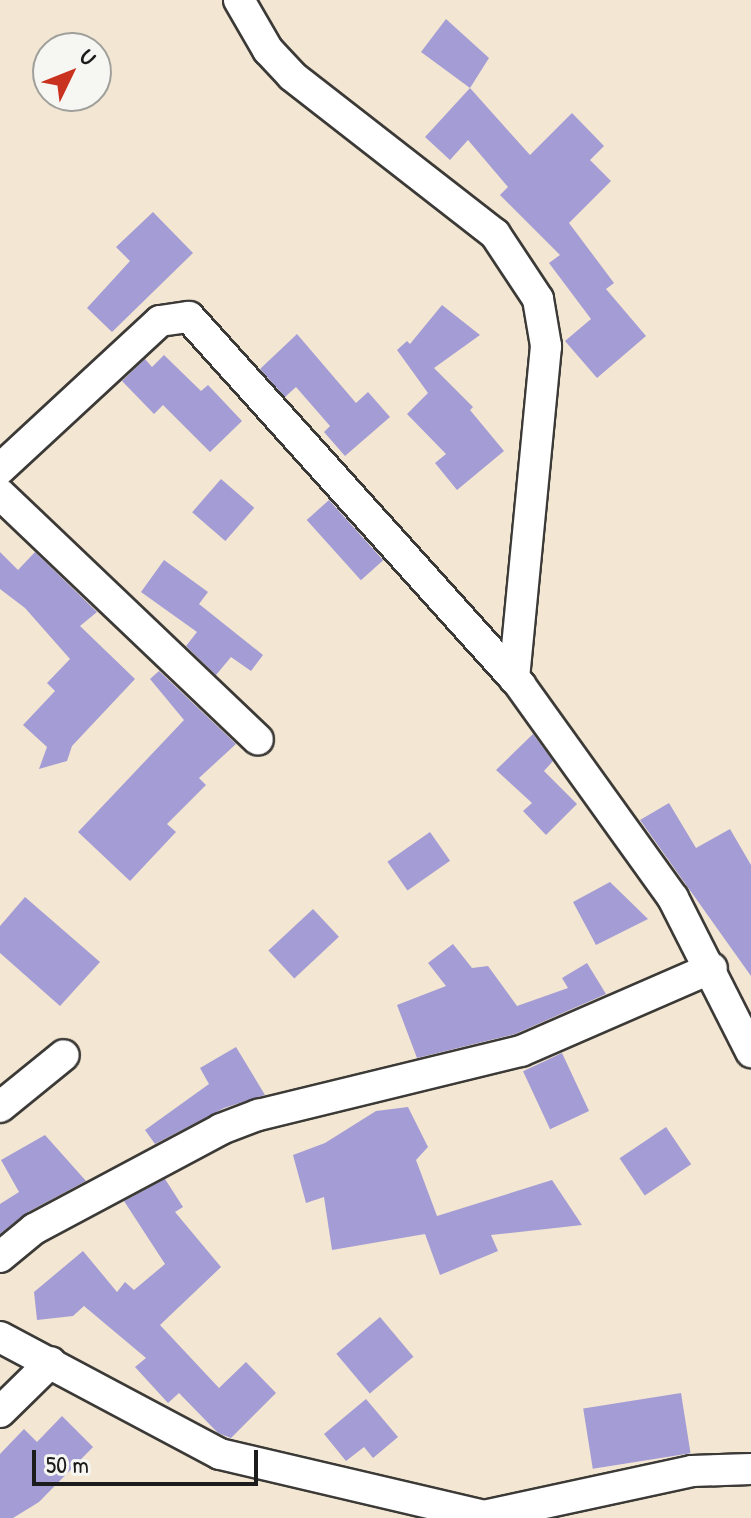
<!DOCTYPE html>
<html>
<head>
<meta charset="utf-8">
<style>
  body { margin:0 }
  #map { position:relative; width:751px; height:1518px; overflow:hidden; background:#f3e7d3; font-family:"Patrick Hand",sans-serif }
  div>[style] { position:absolute }
  .building>* { inset:0; background:#a49cd4; transform-origin:0 0 }
  .roads { filter:drop-shadow(2px 0 #3c3a37) drop-shadow(-2px 0 #3c3a37) drop-shadow(0 2px #3c3a37) drop-shadow(0 -2px #3c3a37) }
  .street>* { height:30px; margin:-15px; padding:0 15px; transform-origin:15px; border-radius:15px; background:#fff }
  span { translate:-50% -50%; white-space:nowrap; text-align:center; line-height:1.15; -webkit-text-stroke:8px #f6f6f2; paint-order:stroke }
  .north { position:absolute; left:32px; top:32px; width:80px; height:80px; box-sizing:border-box; background:#f6f6f2; border:2px solid #9f9f9c; border-radius:50%; rotate:47deg; font-size:22px; font-weight:700; line-height:32px; text-align:center; color:#1c1c1c }
  .north::after { content:''; display:block; margin:auto; width:28px; height:36px; background:#c8321e; clip-path:polygon(50% 0,100% 100%,50% 72%,0 100%) }
  .scale { position:absolute; left:32px; top:1450px; width:226px; height:36px; box-sizing:border-box; border:4px solid #1c1c1c; border-top:0; padding-left:10px; font-size:24px; line-height:28px; white-space:nowrap; color:#1c1c1c; -webkit-text-stroke:6px #f6f6f2; paint-order:stroke }
</style>
</head>
<body>
<div id="map">
  <div class="building">
    <i style="clip-path:polygon(446px 19px,489px 58px,470px 88px,421px 52px)"></i>
    <i style="clip-path:polygon(470px 88px,530px 155px,572px 113px,604px 146px,590px 160px,611px 181px,569px 223px,614px 283px,606px 289px,646px 336px,597px 378px,565px 341px,591px 319px,549px 263px,560px 255px,500px 195px,508px 187px,468px 140px,450px 160px,425px 137px)"></i>
    <i style="clip-path:polygon(153px 212px,193px 253px,112px 332px,87px 308px,130px 261px,116px 247px)"></i>
    <i style="clip-path:polygon(442px 305px,480px 335px,434px 368px,473px 407px,470px 410px,504px 451px,457px 490px,435px 463px,446px 454px,407px 414px,428px 393px,397px 350px,407px 341px,410px 344px)"></i>
    <i style="clip-path:polygon(297px 334px,356px 403px,368px 392px,390px 417px,345px 456px,324px 432px,330px 426px,296px 387px,285px 397px,260px 369px)"></i>
    <i style="clip-path:polygon(164px 355px,201px 391px,208px 385px,242px 421px,210px 452px,163px 405px,154px 414px,122px 381px,145px 359px,152px 367px)"></i>
    <i style="left:221px;top:479px;width:44px;height:44px;rotate:41deg"></i>
    <i style="left:329px;top:500px;width:81px;height:30px;rotate:48deg"></i>
    <i style="clip-path:polygon(0 552px,18px 570px,35px 552px,97px 612px,80px 626px,135px 679px,72px 746px,67px 761px,39px 769px,47px 747px,23px 725px,55px 691px,47px 683px,70px 659px,25px 608px,0 589px)"></i>
    <i style="clip-path:polygon(164px 560px,208px 592px,199px 604px,263px 655px,251px 671px,231px 657px,216px 675px,186px 646px,197px 632px,141px 592px)"></i>
    <i style="clip-path:polygon(159px 671px,236px 744px,199px 778px,206px 785px,167px 824px,176px 832px,130px 881px,78px 832px,184px 720px,150px 679px)"></i>
    <i style="clip-path:polygon(533px 734px,553px 761px,544px 771px,577px 804px,546px 835px,523px 811px,532px 803px,496px 770px)"></i>
    <i style="clip-path:polygon(669px 803px,696px 848px,730px 829px,751px 865px,751px 976px,640px 820px)"></i>
    <i style="left:430px;top:832px;width:35px;height:52px;rotate:55deg"></i>
    <i style="clip-path:polygon(610px 882px,648px 919px,596px 945px,573px 902px)"></i>
    <i style="clip-path:polygon(25px 897px,100px 962px,60px 1006px,0 953px,0 926px)"></i>
    <i style="left:313px;top:909px;width:38px;height:61px;rotate:47deg"></i>
    <i style="clip-path:polygon(453px 944px,472px 968px,488px 966px,517px 1006px,568px 988px,562px 978px,587px 963px,606px 994px,515px 1034px,417px 1058px,397px 1005px,446px 986px,428px 963px)"></i>
    <i style="clip-path:polygon(236px 1047px,265px 1095px,224px 1108px,155px 1144px,145px 1130px,209px 1084px,200px 1068px)"></i>
    <i style="left:562px;top:1053px;width:64px;height:43px;rotate:65deg"></i>
    <i style="clip-path:polygon(408px 1107px,428px 1147px,416px 1160px,437px 1216px,552px 1180px,582px 1225px,491px 1235px,498px 1251px,440px 1275px,425px 1234px,332px 1250px,324px 1197px,306px 1203px,293px 1155px,325px 1143px,376px 1111px)"></i>
    <i style="left:666px;top:1127px;width:45px;height:56px;rotate:56deg"></i>
    <i style="clip-path:polygon(45px 1135px,86px 1181px,26px 1213px,0 1234px,0 1204px,19px 1192px,1px 1160px)"></i>
    <i style="clip-path:polygon(165px 1179px,183px 1207px,175px 1212px,221px 1267px,160px 1325px,219px 1388px,246px 1362px,276px 1393px,231px 1438px,218px 1433px,179px 1393px,168px 1403px,135px 1367px,146px 1358px,84px 1306px,73px 1316px,37px 1320px,34px 1292px,83px 1251px,117px 1292px,125px 1282px,134px 1290px,165px 1264px,124px 1201px)"></i>
    <i style="left:380px;top:1317px;width:52px;height:57px;rotate:50deg"></i>
    <i style="left:681px;top:1393px;width:61px;height:99px;rotate:81deg"></i>
    <i style="clip-path:polygon(366px 1399px,398px 1437px,373px 1458px,364px 1447px,346px 1461px,324px 1434px)"></i>
    <i style="clip-path:polygon(62px 1416px,93px 1447px,39px 1502px,13px 1518px,0 1518px,0 1454px,24px 1429px,37px 1442px)"></i>
  </div>
  <div class="roads">
    <div class="street">
      <i style="left:239px;top:0;width:58px;rotate:59.9deg"></i>
      <i style="left:268px;top:50px;width:35px;rotate:47deg"></i>
      <i style="left:292px;top:76px;width:257px;rotate:37.9deg"></i>
      <i style="left:495px;top:234px;width:78px;rotate:56.5deg"></i>
      <i style="left:538px;top:299px;width:48px;rotate:80.3deg"></i>
      <i style="left:546px;top:346px;width:334px;rotate:95.5deg"></i>
      <i style="left:0;top:469px;width:218px;rotate:-42.8deg"></i>
      <i style="left:160px;top:321px;width:29px;rotate:-8deg"></i>
      <i style="left:189px;top:317px;width:495px;rotate:48deg"></i>
      <i style="left:520px;top:685px;width:262px;rotate:54.3deg"></i>
      <i style="left:673px;top:898px;width:173px;rotate:63.1deg"></i>
      <i style="left:0;top:494px;width:356px;rotate:43.6deg"></i>
      <i style="left:0;top:1107px;width:82px;rotate:-39.1deg"></i>
      <i style="left:0;top:1257px;width:44px;rotate:-39.5deg"></i>
      <i style="left:34px;top:1229px;width:212px;rotate:-28.1deg"></i>
      <i style="left:221px;top:1129px;width:40px;rotate:-21deg"></i>
      <i style="left:258px;top:1115px;width:271px;rotate:-13.7deg"></i>
      <i style="left:521px;top:1051px;width:208px;rotate:-23.5deg"></i>
      <i style="left:0;top:1337px;width:249px;rotate:28deg"></i>
      <i style="left:220px;top:1454px;width:271px;rotate:13.2deg"></i>
      <i style="left:484px;top:1516px;width:213px;rotate:-12.2deg"></i>
      <i style="left:692px;top:1471px;width:59px;rotate:-1.9deg"></i>
      <i style="left:0;top:1412px;width:71px;rotate:-44.4deg"></i>
    </div>
  </div>
  <div class="north">U</div>
  <div class="scale">50 m</div>
</div>
</body>
</html>
